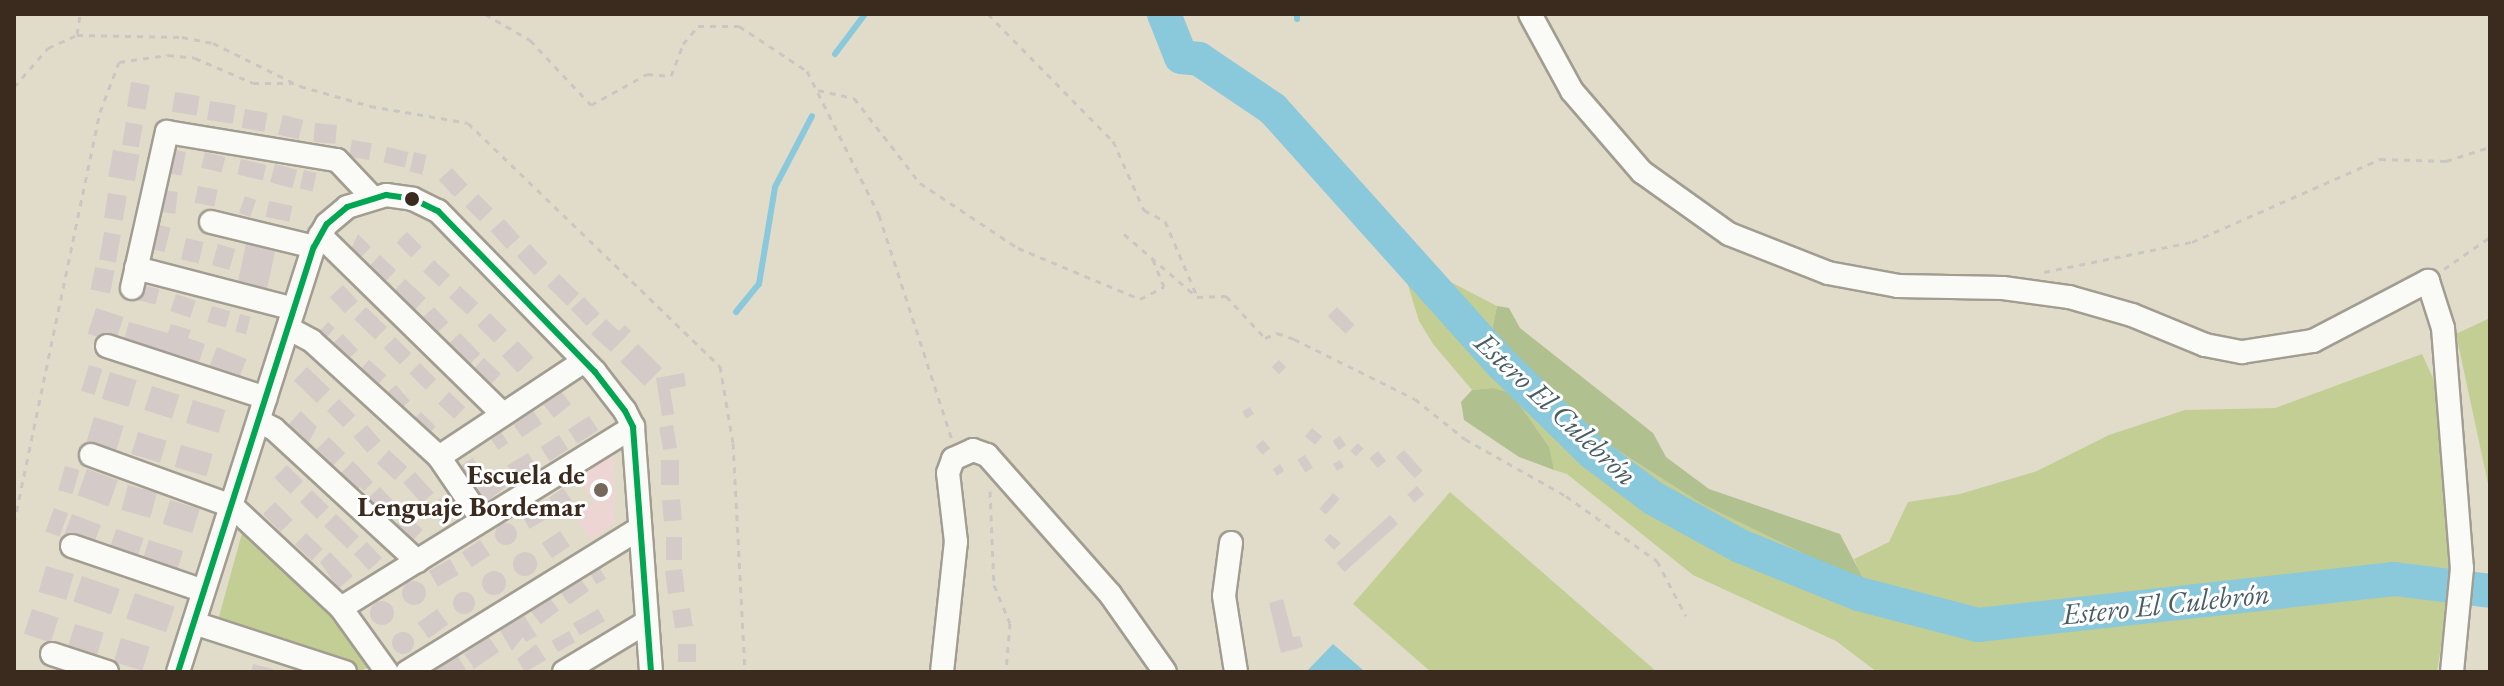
<!DOCTYPE html>
<html>
<head>
<meta charset="utf-8">
<style>
  body { margin:0 }
  #map { position:relative; width:2504px; height:686px; overflow:hidden; background:#e1dcca; font-family:"EB Garamond",serif }
  div>[style] { position:absolute }
  .built>* { inset:0; background:#ecd5d3 }
  .green>* { inset:0; background:#c3ce94 }
  .forest>* { inset:0; background:#b0c08e }
  .water>* { inset:0; background:#8ac8db }
  .stream>* { height:6px; margin:-3px; padding:0 3px; transform-origin:3px; border-radius:3px; background:#8ac8db }
  .river>* { height:34px; margin:-17px; padding:0 17px; transform-origin:17px; border-radius:17px; background:#8ac8db }
  .building>* { inset:0; background:#d4cac7; transform-origin:0 0 }
  .round { border-radius:50% }
  .path>* { height:3px; margin-top:-1.5px; transform-origin:0; background:repeating-linear-gradient(90deg,#c9c7c2 0 6px,transparent 0 12px) }
  .roads { filter:drop-shadow(2px 0 #a29d91) drop-shadow(-2px 0 #a29d91) drop-shadow(0 2px #a29d91) drop-shadow(0 -2px #a29d91) }
  .minor>* { height:22px; margin:-11px; padding:0 11px; transform-origin:11px; border-radius:11px; background:#fafaf7 }
  .bus-1>* { height:6px; margin:-3px; padding:0 3px; transform-origin:3px; border-radius:3px; background:#00a651 }
  .dots>* { width:22px; height:22px; translate:-50% -50%; box-sizing:border-box; border:4px solid #fff; border-radius:50% }
  span { translate:-50% -50%; white-space:nowrap; text-align:center; line-height:1.15; -webkit-text-stroke:6px #fff; paint-order:stroke }
  .poi-label { font-size:28px; color:#3b2a1e; font-weight:700 }
  .right { translate:-100% -50%; text-align:right }
  .water-label { font-size:30px; color:#495e63; font-style:italic }
  .frame { position:absolute; inset:0; border:16px solid #3b2a1e; pointer-events:none }
</style>
</head>
<body>
<div id="map">
  <div class="built">
    <i style="clip-path:polygon(614px 454px,615px 522px,590px 540px,575px 516px,594px 503px,578px 477px)"></i>
  </div>
  <div class="green">
    <i style="clip-path:polygon(1396px 246px,1441px 277px,1497px 306px,1492px 330px,1545px 390px,1574px 410px,1600px 439px,1702px 504px,1864px 583px,1854px 559px,1889px 542px,1908px 502px,1960px 494px,2037px 471px,2109px 435px,2185px 410px,2275px 408px,2422px 354px,2444px 402px,2452px 479px,2451px 584px,2437px 672px,1877px 672px,1836px 641px,1693px 575px,1567px 474px,1554px 470px,1548px 447px,1492px 388px,1472px 390px,1433px 344px,1419px 321px)"></i>
    <i style="clip-path:polygon(2490px 318px,2490px 493px,2456px 334px)"></i>
    <i style="clip-path:polygon(1450px 492px,1657px 672px,1431px 672px,1353px 604px)"></i>
    <i style="clip-path:polygon(244px 526px,342px 623px,369px 661px,367px 668px,360px 671px,217px 624px)"></i>
  </div>
  <div class="forest">
    <i style="clip-path:polygon(1497px 306px,1509px 308px,1520px 328px,1653px 433px,1666px 457px,1709px 489px,1840px 534px,1866px 584px,1702px 504px,1600px 439px,1574px 410px,1545px 390px,1492px 330px)"></i>
    <i style="clip-path:polygon(1492px 388px,1511px 393px,1549px 447px,1554px 470px,1519px 457px,1464px 420px,1461px 402px,1472px 390px)"></i>
  </div>
  <div class="water">
    <i style="clip-path:polygon(1333px 644px,1363px 670px,1362px 672px,1306px 672px)"></i>
  </div>
  <div class="stream">
    <i style="left:1297px;top:14px;width:5px;rotate:90deg"></i>
    <i style="left:835px;top:54px;width:50px;rotate:-53.1deg"></i>
    <i style="left:736px;top:312px;width:36px;rotate:-51deg"></i>
    <i style="left:759px;top:284px;width:98px;rotate:-80.6deg"></i>
    <i style="left:775px;top:187px;width:80px;rotate:-62.5deg"></i>
  </div>
  <div class="river">
    <i style="left:1164px;top:14px;width:46px;rotate:68.4deg"></i>
    <i style="left:1181px;top:57px;width:18px;rotate:6deg"></i>
    <i style="left:1199px;top:59px;width:89px;rotate:34deg"></i>
    <i style="left:1273px;top:109px;width:343px;rotate:48.1deg"></i>
    <i style="left:1502px;top:364px;width:127px;rotate:44.4deg"></i>
    <i style="left:1593px;top:453px;width:75px;rotate:36.9deg"></i>
    <i style="left:1653px;top:498px;width:99px;rotate:28.9deg"></i>
    <i style="left:1740px;top:546px;width:128px;rotate:22deg"></i>
    <i style="left:1859px;top:594px;width:123px;rotate:14.6deg"></i>
    <i style="left:1978px;top:625px;width:419px;rotate:-6.3deg"></i>
    <i style="left:2394px;top:579px;width:97px;rotate:7.1deg"></i>
  </div>
  <div class="building">
    <i style="left:131px;top:82px;width:19px;height:25px;rotate:9deg"></i>
    <i style="left:175px;top:92px;width:25px;height:20px;rotate:9deg"></i>
    <i style="left:210px;top:101px;width:26px;height:19px;rotate:9deg"></i>
    <i style="left:245px;top:109px;width:23px;height:19px;rotate:10deg"></i>
    <i style="left:283px;top:115px;width:21px;height:20px;rotate:14deg"></i>
    <i style="left:126px;top:122px;width:17px;height:23px;rotate:10deg"></i>
    <i style="left:315px;top:123px;width:22px;height:19px;rotate:5deg"></i>
    <i style="left:352px;top:140px;width:20px;height:17px;rotate:9deg"></i>
    <i style="left:387px;top:147px;width:22px;height:16px;rotate:13deg"></i>
    <i style="left:169px;top:149px;width:17px;height:24px;rotate:10deg"></i>
    <i style="left:113px;top:150px;width:27px;height:27px;rotate:10deg"></i>
    <i style="left:205px;top:152px;width:21px;height:16px;rotate:14deg"></i>
    <i style="left:414px;top:152px;width:13px;height:20px;rotate:13deg"></i>
    <i style="left:241px;top:159px;width:26px;height:16px;rotate:13deg"></i>
    <i style="left:275px;top:164px;width:23px;height:19px;rotate:15deg"></i>
    <i style="left:452px;top:168px;width:23px;height:18px;rotate:47deg"></i>
    <i style="left:304px;top:170px;width:13px;height:19px;rotate:13deg"></i>
    <i style="left:198px;top:186px;width:20px;height:17px;rotate:11deg"></i>
    <i style="left:162px;top:190px;width:16px;height:22px;rotate:7deg"></i>
    <i style="left:108px;top:193px;width:19px;height:25px;rotate:9deg"></i>
    <i style="left:478px;top:194px;width:21px;height:18px;rotate:45deg"></i>
    <i style="left:245px;top:196px;width:12px;height:18px;rotate:20deg"></i>
    <i style="left:269px;top:201px;width:24px;height:16px;rotate:12deg"></i>
    <i style="left:504px;top:219px;width:24px;height:18px;rotate:48deg"></i>
    <i style="left:155px;top:224px;width:16px;height:25px;rotate:14deg"></i>
    <i style="left:104px;top:232px;width:17px;height:28px;rotate:10deg"></i>
    <i style="left:407px;top:232px;width:21px;height:15px;rotate:45deg"></i>
    <i style="clip-path:polygon(358px 234px,371px 247px,360px 258px,349px 253px)"></i>
    <i style="left:186px;top:238px;width:18px;height:22px;rotate:13deg"></i>
    <i style="left:247px;top:239px;width:30px;height:48px;rotate:12deg"></i>
    <i style="left:218px;top:244px;width:18px;height:22px;rotate:16deg"></i>
    <i style="left:530px;top:244px;width:26px;height:18px;rotate:47deg"></i>
    <i style="left:380px;top:255px;width:22px;height:16px;rotate:43deg"></i>
    <i style="left:434px;top:260px;width:22px;height:16px;rotate:43deg"></i>
    <i style="left:95px;top:267px;width:20px;height:23px;rotate:11deg"></i>
    <i style="left:559px;top:274px;width:28px;height:17px;rotate:44deg"></i>
    <i style="left:405px;top:279px;width:28px;height:18px;rotate:42deg"></i>
    <i style="left:139px;top:284px;width:21px;height:16px;rotate:14deg"></i>
    <i style="left:343px;top:285px;width:22px;height:18px;rotate:47deg"></i>
    <i style="left:460px;top:286px;width:25px;height:16px;rotate:43deg"></i>
    <i style="left:176px;top:294px;width:21px;height:18px;rotate:19deg"></i>
    <i style="left:584px;top:297px;width:23px;height:18px;rotate:47deg"></i>
    <i style="left:212px;top:306px;width:19px;height:17px;rotate:16deg"></i>
    <i style="left:366px;top:307px;width:29px;height:17px;rotate:44deg"></i>
    <i style="left:434px;top:307px;width:21px;height:18px;rotate:47deg"></i>
    <i style="left:1337px;top:307px;width:25px;height:13px;rotate:45deg"></i>
    <i style="left:96px;top:308px;width:29px;height:27px;rotate:18deg"></i>
    <i style="left:490px;top:313px;width:24px;height:18px;rotate:45deg"></i>
    <i style="left:240px;top:314px;width:11px;height:18px;rotate:15deg"></i>
    <i style="clip-path:polygon(606px 319px,619px 331px,625px 325px,631px 331px,611px 352px,591px 334px)"></i>
    <i style="clip-path:polygon(129px 322px,168px 333px,171px 324px,191px 330px,188px 338px,205px 344px,197px 368px,122px 346px)"></i>
    <i style="left:328px;top:322px;width:9px;height:17px;rotate:41deg"></i>
    <i style="left:460px;top:333px;width:29px;height:18px;rotate:46deg"></i>
    <i style="left:343px;top:334px;width:22px;height:18px;rotate:47deg"></i>
    <i style="left:395px;top:337px;width:23px;height:16px;rotate:45deg"></i>
    <i style="left:518px;top:341px;width:23px;height:22px;rotate:47deg"></i>
    <i style="left:638px;top:344px;width:34px;height:25px;rotate:45deg"></i>
    <i style="left:217px;top:347px;width:32px;height:22px;rotate:22deg"></i>
    <i style="left:484px;top:358px;width:23px;height:16px;rotate:43deg"></i>
    <i style="left:369px;top:360px;width:23px;height:18px;rotate:41deg"></i>
    <i style="left:1279px;top:360px;width:10px;height:10px;rotate:45deg"></i>
    <i style="left:420px;top:363px;width:23px;height:15px;rotate:45deg"></i>
    <i style="left:89px;top:365px;width:14px;height:27px;rotate:17deg"></i>
    <i style="left:307px;top:367px;width:32px;height:19px;rotate:44deg"></i>
    <i style="left:110px;top:372px;width:28px;height:28px;rotate:17deg"></i>
    <i style="clip-path:polygon(684px 373px,686px 386px,670px 389px,674px 414px,662px 416px,656px 378px)"></i>
    <i style="left:396px;top:385px;width:21px;height:16px;rotate:49deg"></i>
    <i style="left:152px;top:386px;width:29px;height:25px;rotate:18deg"></i>
    <i style="left:560px;top:390px;width:18px;height:22px;rotate:52deg"></i>
    <i style="left:449px;top:392px;width:22px;height:16px;rotate:43deg"></i>
    <i style="left:339px;top:399px;width:23px;height:17px;rotate:45deg"></i>
    <i style="left:193px;top:400px;width:34px;height:24px;rotate:17deg"></i>
    <i style="left:1250px;top:407px;width:8px;height:9px;rotate:60deg"></i>
    <i style="left:532px;top:409px;width:18px;height:24px;rotate:56deg"></i>
    <i style="clip-path:polygon(301px 411px,317px 427px,308px 444px,288px 425px)"></i>
    <i style="left:421px;top:412px;width:21px;height:18px;rotate:45deg"></i>
    <i style="left:589px;top:416px;width:17px;height:25px;rotate:57deg"></i>
    <i style="left:94px;top:417px;width:31px;height:25px;rotate:17deg"></i>
    <i style="left:367px;top:425px;width:21px;height:18px;rotate:49deg"></i>
    <i style="left:673px;top:425px;width:23px;height:14px;rotate:80deg"></i>
    <i style="left:1312px;top:428px;width:13px;height:11px;rotate:39deg"></i>
    <i style="left:499px;top:429px;width:17px;height:12px;rotate:57deg"></i>
    <i style="left:138px;top:432px;width:30px;height:23px;rotate:17deg"></i>
    <i style="left:559px;top:435px;width:17px;height:22px;rotate:57deg"></i>
    <i style="left:1340px;top:436px;width:11px;height:9px;rotate:56deg"></i>
    <i style="left:329px;top:437px;width:23px;height:19px;rotate:45deg"></i>
    <i style="left:1263px;top:440px;width:11px;height:10px;rotate:49deg"></i>
    <i style="left:1358px;top:443px;width:8px;height:11px;rotate:45deg"></i>
    <i style="left:181px;top:445px;width:33px;height:23px;rotate:16deg"></i>
    <i style="left:389px;top:450px;width:25px;height:18px;rotate:43deg"></i>
    <i style="left:1404px;top:450px;width:28px;height:11px;rotate:48deg"></i>
    <i style="left:1378px;top:451px;width:13px;height:11px;rotate:51deg"></i>
    <i style="left:528px;top:453px;width:17px;height:24px;rotate:59deg"></i>
    <i style="left:1305px;top:455px;width:15px;height:9px;rotate:58deg"></i>
    <i style="left:473px;top:458px;width:12px;height:17px;rotate:59deg"></i>
    <i style="left:661px;top:460px;width:18px;height:25px"></i>
    <i style="left:1340px;top:460px;width:8px;height:8px;rotate:60deg"></i>
    <i style="clip-path:polygon(353px 461px,373px 482px,364px 491px,360px 487px,355px 492px,339px 475px)"></i>
    <i style="clip-path:polygon(1280px 464px,1284px 471px,1277px 476px,1273px 469px)"></i>
    <i style="left:287px;top:465px;width:23px;height:18px;rotate:45deg"></i>
    <i style="left:65px;top:466px;width:15px;height:25px;rotate:16deg"></i>
    <i style="left:87px;top:469px;width:33px;height:28px;rotate:20deg"></i>
    <i style="left:415px;top:472px;width:28px;height:16px;rotate:48deg"></i>
    <i style="left:496px;top:474px;width:16px;height:24px;rotate:52deg"></i>
    <i style="left:128px;top:485px;width:30px;height:26px;rotate:15deg"></i>
    <i style="left:1417px;top:486px;width:11px;height:13px;rotate:49deg"></i>
    <i style="left:380px;top:487px;width:23px;height:17px;rotate:47deg"></i>
    <i style="left:563px;top:488px;width:16px;height:17px;rotate:55deg"></i>
    <i style="left:312px;top:490px;width:24px;height:17px;rotate:45deg"></i>
    <i style="left:1333px;top:493px;width:9px;height:21px;rotate:41deg"></i>
    <i style="left:440px;top:498px;width:21px;height:16px;rotate:43deg"></i>
    <i style="left:680px;top:499px;width:21px;height:18px;rotate:85deg"></i>
    <i style="left:170px;top:500px;width:31px;height:25px;rotate:17deg"></i>
    <i style="left:275px;top:502px;width:25px;height:17px;rotate:45deg"></i>
    <i style="left:544px;top:502px;width:16px;height:26px;rotate:60deg"></i>
    <i style="left:54px;top:508px;width:15px;height:25px;rotate:20deg"></i>
    <i style="left:72px;top:514px;width:31px;height:28px;rotate:21deg"></i>
    <i style="left:336px;top:514px;width:32px;height:17px;rotate:44deg"></i>
    <i style="left:406px;top:514px;width:23px;height:17px;rotate:43deg"></i>
    <i style="left:1390px;top:515px;width:12px;height:72px;rotate:48deg"></i>
    <i class="round" style="left:495px;top:523px;width:22px;height:22px"></i>
    <i style="left:116px;top:529px;width:29px;height:26px;rotate:18deg"></i>
    <i style="left:560px;top:531px;width:18px;height:22px;rotate:56deg"></i>
    <i style="left:306px;top:533px;width:23px;height:16px;rotate:43deg"></i>
    <i style="clip-path:polygon(1330px 534px,1341px 543px,1334px 550px,1324px 540px)"></i>
    <i style="left:666px;top:537px;width:16px;height:23px"></i>
    <i style="left:149px;top:540px;width:36px;height:25px;rotate:18deg"></i>
    <i style="left:480px;top:540px;width:18px;height:22px;rotate:56deg"></i>
    <i style="left:367px;top:542px;width:22px;height:18px;rotate:47deg"></i>
    <i style="clip-path:polygon(330px 552px,353px 576px,338px 589px,320px 562px)"></i>
    <i class="round" style="left:513px;top:552px;width:24px;height:24px"></i>
    <i style="left:450px;top:559px;width:18px;height:24px;rotate:61deg"></i>
    <i style="left:598px;top:565px;width:16px;height:11px;rotate:60deg"></i>
    <i style="left:46px;top:566px;width:29px;height:27px;rotate:16deg"></i>
    <i style="left:682px;top:569px;width:23px;height:17px;rotate:83deg"></i>
    <i class="round" style="left:482px;top:571px;width:24px;height:24px"></i>
    <i style="left:82px;top:576px;width:40px;height:27px;rotate:19deg"></i>
    <i style="left:579px;top:577px;width:17px;height:24px;rotate:54deg"></i>
    <i class="round" style="left:402px;top:581px;width:24px;height:24px"></i>
    <i class="round" style="left:453px;top:592px;width:22px;height:22px"></i>
    <i style="left:135px;top:593px;width:42px;height:27px;rotate:19deg"></i>
    <i style="left:548px;top:596px;width:18px;height:23px;rotate:52deg"></i>
    <i style="clip-path:polygon(1283px 599px,1293px 637px,1300px 636px,1303px 647px,1281px 653px,1269px 603px)"></i>
    <i class="round" style="left:370px;top:601px;width:24px;height:24px"></i>
    <i style="left:690px;top:608px;width:18px;height:18px;rotate:81deg"></i>
    <i style="left:32px;top:609px;width:28px;height:26px;rotate:18deg"></i>
    <i style="left:437px;top:609px;width:19px;height:24px;rotate:54deg"></i>
    <i style="left:598px;top:609px;width:14px;height:29px;rotate:60deg"></i>
    <i style="clip-path:polygon(523px 614px,537px 636px,526px 642px,523px 637px,512px 651px,499px 629px)"></i>
    <i style="left:75px;top:624px;width:30px;height:26px;rotate:17deg"></i>
    <i style="left:569px;top:631px;width:13px;height:20px;rotate:61deg"></i>
    <i class="round" style="left:392px;top:632px;width:22px;height:22px"></i>
    <i style="left:489px;top:637px;width:18px;height:30px;rotate:56deg"></i>
    <i style="left:121px;top:638px;width:30px;height:25px;rotate:17deg"></i>
    <i style="clip-path:polygon(536px 644px,546px 660px,525px 672px,517px 659px)"></i>
    <i style="left:678px;top:644px;width:18px;height:18px"></i>
    <i style="clip-path:polygon(457px 655px,467px 671px,437px 672px,436px 669px)"></i>
    <i style="clip-path:polygon(253px 664px,273px 669px,272px 672px,251px 672px)"></i>
  </div>
  <div class="path">
    <i style="left:485px;top:14px;width:52px;rotate:30deg"></i>
    <i style="left:530px;top:40px;width:89px;rotate:46.8deg"></i>
    <i style="left:591px;top:105px;width:64px;rotate:-29deg"></i>
    <i style="left:647px;top:74px;width:24px;rotate:5deg"></i>
    <i style="left:671px;top:76px;width:34px;rotate:-69deg"></i>
    <i style="left:683px;top:44px;width:23px;rotate:-50deg"></i>
    <i style="left:698px;top:26px;width:41px"></i>
    <i style="left:739px;top:26px;width:82px;rotate:33.5deg"></i>
    <i style="left:807px;top:71px;width:161px;rotate:63.4deg"></i>
    <i style="left:879px;top:215px;width:237px;rotate:72deg"></i>
    <i style="left:988px;top:14px;width:178px;rotate:45.5deg"></i>
    <i style="left:1113px;top:141px;width:76px;rotate:65.8deg"></i>
    <i style="left:1144px;top:210px;width:24px;rotate:28deg"></i>
    <i style="left:1165px;top:221px;width:82px;rotate:66.9deg"></i>
    <i style="left:77px;top:34px;width:20px;rotate:-81deg"></i>
    <i style="left:14px;top:87px;width:52px;rotate:-48.9deg"></i>
    <i style="left:48px;top:48px;width:32px;rotate:-24deg"></i>
    <i style="left:77px;top:35px;width:105px;rotate:1.1deg"></i>
    <i style="left:182px;top:37px;width:32px;rotate:11deg"></i>
    <i style="left:213px;top:43px;width:97px;rotate:26.3deg"></i>
    <i style="left:300px;top:86px;width:73px;rotate:15.9deg"></i>
    <i style="left:370px;top:106px;width:99px;rotate:9.8deg"></i>
    <i style="left:468px;top:123px;width:350px;rotate:44deg"></i>
    <i style="left:720px;top:366px;width:78px;rotate:80.4deg"></i>
    <i style="left:733px;top:443px;width:229px;rotate:87deg"></i>
    <i style="left:818px;top:90px;width:37px;rotate:13deg"></i>
    <i style="left:854px;top:98px;width:108px;rotate:52.2deg"></i>
    <i style="left:920px;top:183px;width:118px;rotate:33.6deg"></i>
    <i style="left:1018px;top:248px;width:132px;rotate:22.7deg"></i>
    <i style="left:1140px;top:299px;width:27px;rotate:-27deg"></i>
    <i style="left:1164px;top:287px;width:32px;rotate:-112deg"></i>
    <i style="left:1124px;top:234px;width:96px;rotate:40.8deg"></i>
    <i style="left:1197px;top:297px;width:29px;rotate:-2deg"></i>
    <i style="left:1226px;top:296px;width:57px;rotate:47.1deg"></i>
    <i style="left:1265px;top:338px;width:13px;rotate:-23deg"></i>
    <i style="left:1277px;top:333px;width:18px;rotate:19deg"></i>
    <i style="left:1294px;top:339px;width:135px;rotate:26.4deg"></i>
    <i style="left:1415px;top:399px;width:64px;rotate:38.7deg"></i>
    <i style="left:1465px;top:439px;width:116px;rotate:29.4deg"></i>
    <i style="left:1566px;top:496px;width:112px;rotate:35.5deg"></i>
    <i style="left:1657px;top:561px;width:62px;rotate:62.2deg"></i>
    <i style="left:2444px;top:269px;width:56px;rotate:-34.8deg"></i>
    <i style="left:2044px;top:272px;width:151px;rotate:-11.5deg"></i>
    <i style="left:2192px;top:242px;width:206px;rotate:-23.8deg"></i>
    <i style="left:2380px;top:159px;width:66px;rotate:1.7deg"></i>
    <i style="left:2446px;top:161px;width:46px;rotate:-17.7deg"></i>
    <i style="left:990px;top:491px;width:94px;rotate:87.6deg"></i>
    <i style="left:994px;top:585px;width:41px;rotate:67.2deg"></i>
    <i style="left:1010px;top:623px;width:49px;rotate:94.7deg"></i>
    <i style="left:14px;top:523px;width:420px;rotate:-78.2deg"></i>
    <i style="left:100px;top:112px;width:53px;rotate:-69.2deg"></i>
    <i style="left:119px;top:62px;width:49px;rotate:-8.1deg"></i>
    <i style="left:168px;top:55px;width:27px;rotate:6deg"></i>
    <i style="left:195px;top:58px;width:63px;rotate:23.3deg"></i>
    <i style="left:253px;top:83px;width:41px"></i>
  </div>
  <div class="roads">
    <div class="minor">
      <i style="left:1530px;top:14px;width:88px;rotate:61.4deg"></i>
      <i style="left:1572px;top:91px;width:107px;rotate:49.2deg"></i>
      <i style="left:1642px;top:172px;width:107px;rotate:35.5deg"></i>
      <i style="left:1729px;top:234px;width:106px;rotate:21.5deg"></i>
      <i style="left:1828px;top:273px;width:71px;rotate:10.5deg"></i>
      <i style="left:1898px;top:286px;width:105px;rotate:1.1deg"></i>
      <i style="left:2003px;top:288px;width:67px;rotate:7.8deg"></i>
      <i style="left:2069px;top:297px;width:66px;rotate:15.9deg"></i>
      <i style="left:2132px;top:315px;width:79px;rotate:22.3deg"></i>
      <i style="left:2205px;top:345px;width:38px;rotate:11deg"></i>
      <i style="left:2242px;top:352px;width:72px;rotate:-8.8deg"></i>
      <i style="left:2313px;top:341px;width:130px;rotate:-27.6deg"></i>
      <i style="left:2428px;top:281px;width:49px;rotate:72.3deg"></i>
      <i style="left:2443px;top:328px;width:241px;rotate:85.5deg"></i>
      <i style="left:2462px;top:568px;width:104px;rotate:95.5deg"></i>
      <i style="left:211px;top:222px;width:106px;rotate:13.6deg"></i>
      <i style="left:320px;top:235px;width:256px;rotate:44.4deg"></i>
      <i style="left:136px;top:268px;width:163px;rotate:14.5deg"></i>
      <i style="left:132px;top:288px;width:160px;rotate:-77.4deg"></i>
      <i style="left:167px;top:132px;width:172px;rotate:9.4deg"></i>
      <i style="left:337px;top:160px;width:51px;rotate:46.6deg"></i>
      <i style="left:288px;top:328px;width:27px;rotate:28deg"></i>
      <i style="left:312px;top:341px;width:172px;rotate:42.4deg"></i>
      <i style="left:439px;top:457px;width:76px;rotate:55.7deg"></i>
      <i style="left:107px;top:346px;width:167px;rotate:18.1deg"></i>
      <i style="left:259px;top:421px;width:17px;rotate:28deg"></i>
      <i style="left:274px;top:429px;width:195px;rotate:42.7deg"></i>
      <i style="left:91px;top:455px;width:150px;rotate:19.9deg"></i>
      <i style="left:232px;top:506px;width:149px;rotate:43.1deg"></i>
      <i style="left:341px;top:608px;width:79px;rotate:54.3deg"></i>
      <i style="left:439px;top:457px;width:174px;rotate:-33.5deg"></i>
      <i style="left:1231px;top:543px;width:53px;rotate:97.5deg"></i>
      <i style="left:1224px;top:596px;width:77px;rotate:81deg"></i>
      <i style="left:72px;top:546px;width:139px;rotate:18.8deg"></i>
      <i style="left:341px;top:608px;width:344px;rotate:-31.8deg"></i>
      <i style="left:194px;top:623px;width:159px;rotate:18deg"></i>
      <i style="left:52px;top:654px;width:58px;rotate:18.1deg"></i>
      <i style="left:178px;top:672px;width:446px;rotate:-72.3deg"></i>
      <i style="left:314px;top:247px;width:26px;rotate:-61deg"></i>
      <i style="left:327px;top:224px;width:26px;rotate:-40deg"></i>
      <i style="left:347px;top:207px;width:41px;rotate:-17.1deg"></i>
      <i style="left:386px;top:195px;width:27px;rotate:8deg"></i>
      <i style="left:413px;top:199px;width:28px;rotate:26deg"></i>
      <i style="left:438px;top:211px;width:225px;rotate:45.7deg"></i>
      <i style="left:595px;top:372px;width:49px;rotate:52.4deg"></i>
      <i style="left:625px;top:411px;width:18px;rotate:63deg"></i>
      <i style="left:633px;top:427px;width:246px;rotate:85.8deg"></i>
      <i style="left:407px;top:672px;width:274px;rotate:-31.7deg"></i>
      <i style="left:564px;top:672px;width:97px;rotate:-31.1deg"></i>
      <i style="left:942px;top:672px;width:131px;rotate:-83.9deg"></i>
      <i style="left:956px;top:542px;width:69px;rotate:-96.6deg"></i>
      <i style="left:948px;top:473px;width:15px;rotate:-70deg"></i>
      <i style="left:953px;top:459px;width:22px;rotate:-24deg"></i>
      <i style="left:973px;top:450px;width:15px;rotate:20deg"></i>
      <i style="left:987px;top:455px;width:186px;rotate:48.5deg"></i>
      <i style="left:1110px;top:594px;width:95px;rotate:54.8deg"></i>
    </div>
  </div>
  <div class="bus-1">
    <i style="left:178px;top:672px;width:446px;rotate:-72.3deg"></i>
    <i style="left:314px;top:247px;width:26px;rotate:-61deg"></i>
    <i style="left:327px;top:224px;width:26px;rotate:-40deg"></i>
    <i style="left:347px;top:207px;width:41px;rotate:-17.1deg"></i>
    <i style="left:386px;top:195px;width:27px;rotate:8deg"></i>
    <i style="left:413px;top:199px;width:28px;rotate:26deg"></i>
    <i style="left:438px;top:211px;width:225px;rotate:45.7deg"></i>
    <i style="left:595px;top:372px;width:49px;rotate:52.4deg"></i>
    <i style="left:625px;top:411px;width:18px;rotate:63deg"></i>
    <i style="left:633px;top:427px;width:246px;rotate:85.8deg"></i>
  </div>
  <div class="dots">
    <i style="left:412px;top:199px;background:#3b2a1e"></i>
    <i style="left:601px;top:490px;background:#75685a"></i>
  </div>
  <div class="poi-label">
    <span class="right" style="left:585px;top:490px">Escuela de<br>Lenguaje Bordemar</span>
  </div>
  <div class="water-label">
    <span style="left:1556px;top:409px;rotate:43deg">Estero El Culebrón</span>
    <span style="left:2166px;top:604px;rotate:-6deg">Estero El Culebrón</span>
  </div>
  <div class="frame"></div>
</div>
</body>
</html>
